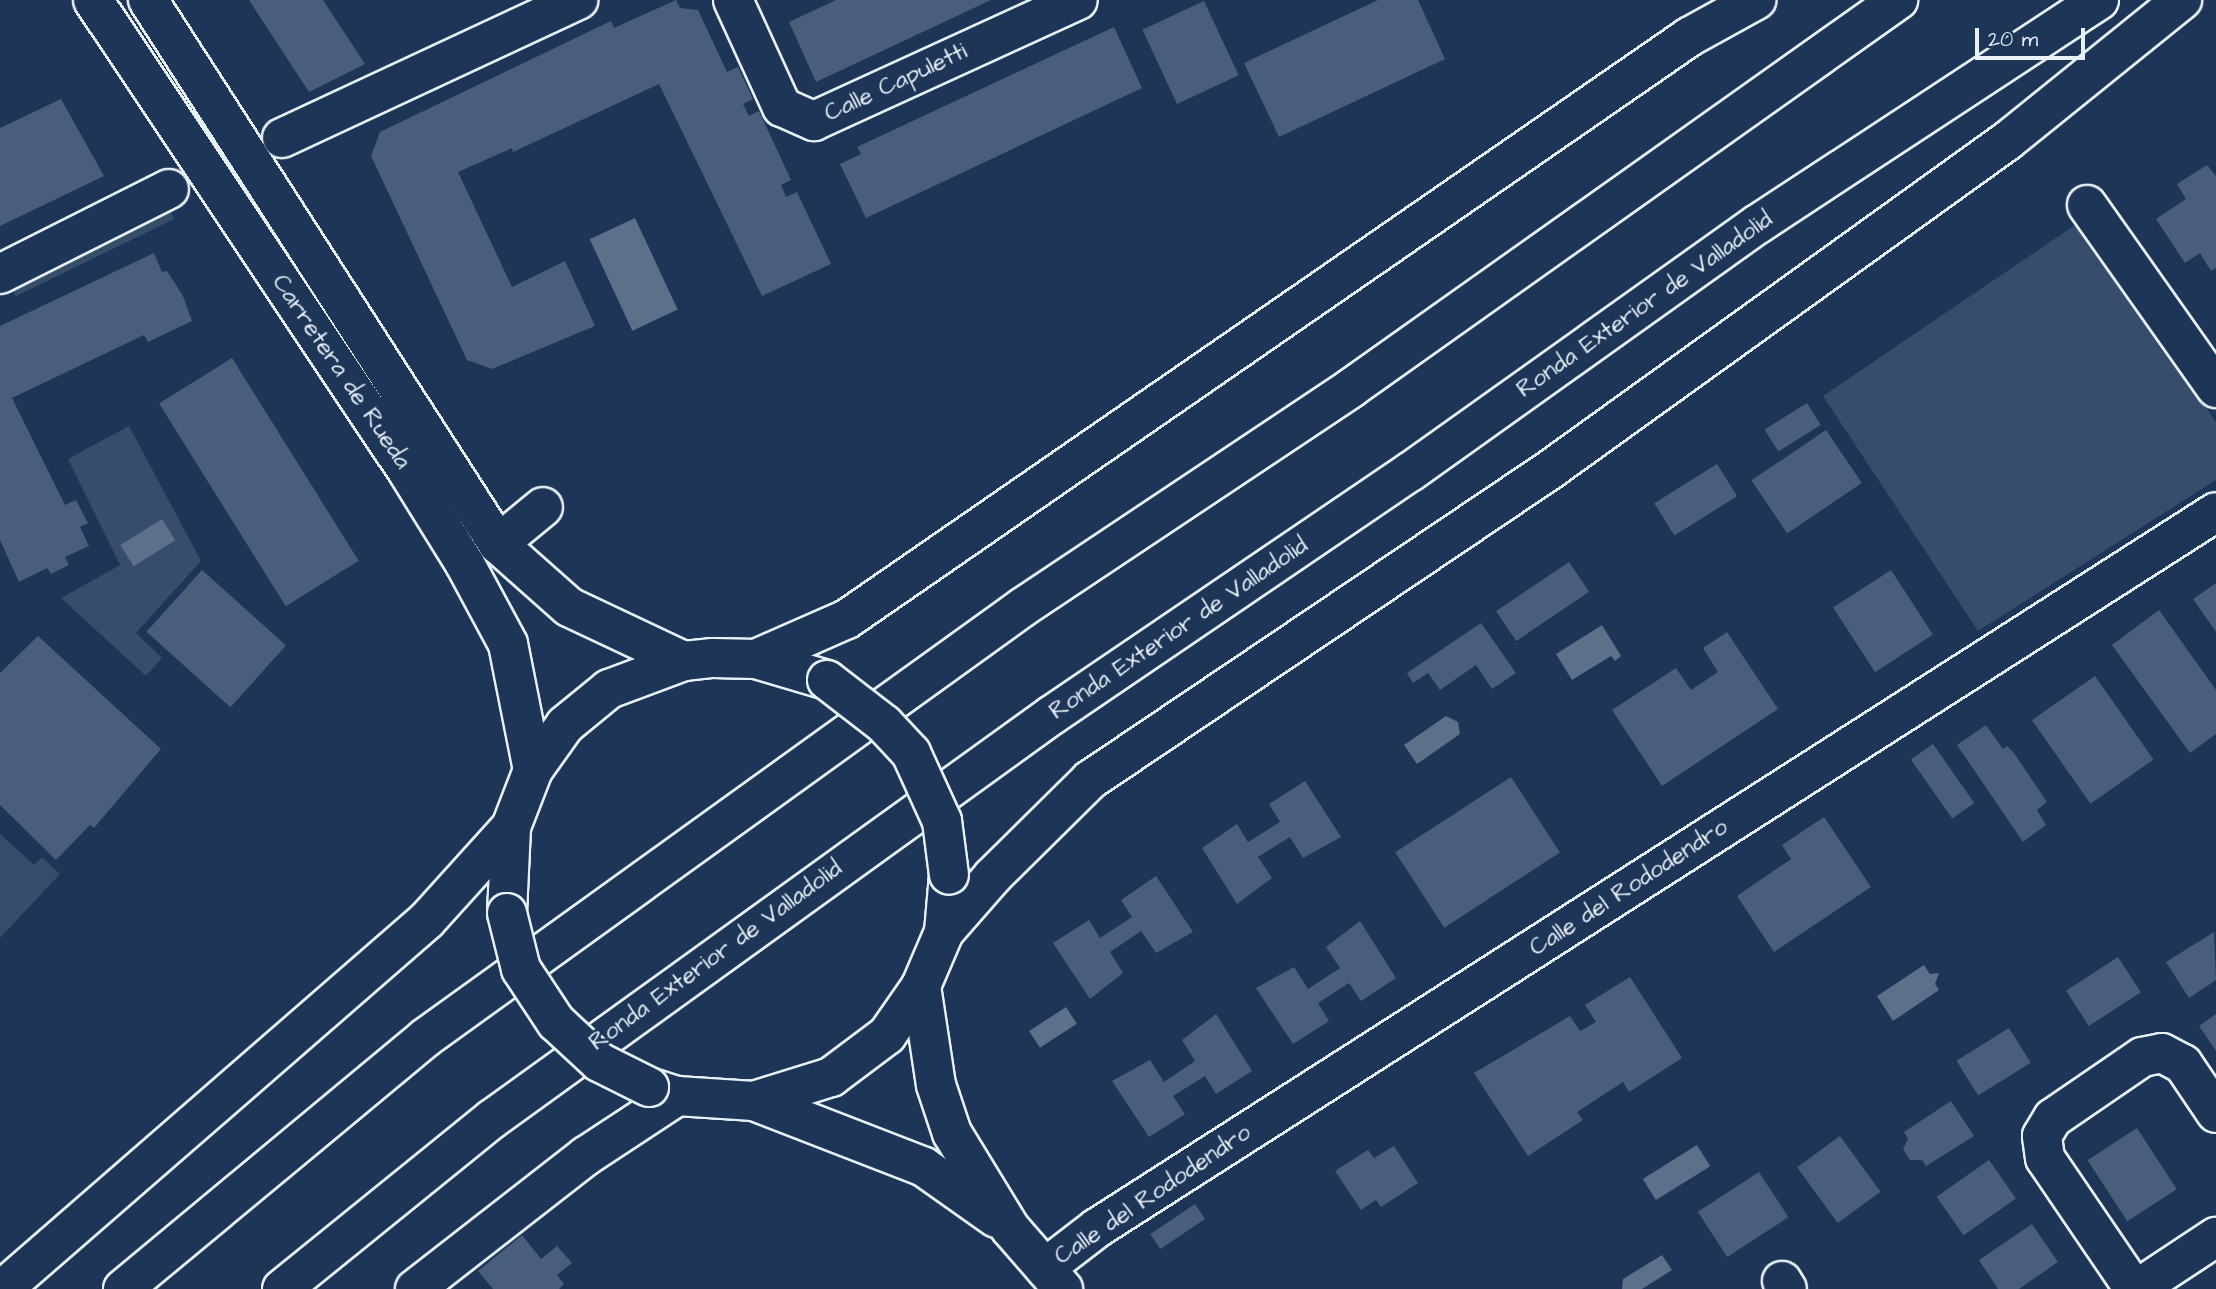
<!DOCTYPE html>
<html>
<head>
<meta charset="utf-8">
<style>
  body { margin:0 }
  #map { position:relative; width:2216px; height:1289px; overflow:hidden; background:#1d3557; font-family:"Architects Daughter",sans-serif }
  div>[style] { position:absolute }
  .green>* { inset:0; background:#374d6c; transform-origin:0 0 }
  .water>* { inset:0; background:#5d7089; transform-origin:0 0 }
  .building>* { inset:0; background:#495e7a; transform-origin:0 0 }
  .roads { filter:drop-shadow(2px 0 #e8f1f8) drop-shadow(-2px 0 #e8f1f8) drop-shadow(0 2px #e8f1f8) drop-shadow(0 -2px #e8f1f8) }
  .minor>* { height:38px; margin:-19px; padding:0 19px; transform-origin:19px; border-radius:19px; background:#1d3557 }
  .major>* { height:38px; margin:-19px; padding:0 19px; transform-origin:19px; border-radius:19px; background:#1d3557 }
  .highway>* { height:38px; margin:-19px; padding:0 19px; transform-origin:19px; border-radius:19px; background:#1d3557 }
  .bridges { filter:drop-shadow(2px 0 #e8f1f8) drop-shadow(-2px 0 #e8f1f8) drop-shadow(0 2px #e8f1f8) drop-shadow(0 -2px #e8f1f8) }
  .major-bridge>* { height:38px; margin:-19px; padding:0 19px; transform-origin:19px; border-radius:19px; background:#1d3557 }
  span { translate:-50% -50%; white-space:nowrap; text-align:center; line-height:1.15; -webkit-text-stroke:5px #1d3557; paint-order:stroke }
  .street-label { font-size:24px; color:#e8f1f8 }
  .scale { position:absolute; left:1975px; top:28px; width:110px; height:32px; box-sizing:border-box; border:4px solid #e8f1f8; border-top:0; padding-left:9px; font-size:21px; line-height:24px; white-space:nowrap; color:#e8f1f8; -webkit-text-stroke:5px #1d3557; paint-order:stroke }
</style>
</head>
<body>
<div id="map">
  <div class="green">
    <i style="left:157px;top:184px;width:39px;height:176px;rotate:64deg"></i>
    <i style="clip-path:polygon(2075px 225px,2216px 422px,2216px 480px,1978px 631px,1823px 396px)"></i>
    <i style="clip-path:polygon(129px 426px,201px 561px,136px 633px,162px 658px,146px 676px,61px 598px,120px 565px,68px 459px)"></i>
    <i style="clip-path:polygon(0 834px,34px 865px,42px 857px,60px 874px,0 938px)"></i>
  </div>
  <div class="water">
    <i style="left:635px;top:218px;width:101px;height:50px;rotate:65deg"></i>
    <i style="left:162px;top:519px;width:25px;height:49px;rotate:58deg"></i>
    <i style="clip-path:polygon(1602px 625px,1621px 656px,1615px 661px,1611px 656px,1572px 680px,1556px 654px)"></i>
    <i style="clip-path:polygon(1446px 716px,1458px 722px,1460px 734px,1417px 764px,1404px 745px)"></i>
    <i style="clip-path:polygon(1924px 965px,1930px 974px,1939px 973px,1935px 984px,1939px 990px,1893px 1021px,1877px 996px)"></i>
    <i style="left:1066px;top:1007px;width:20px;height:44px;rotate:57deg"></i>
    <i style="left:1697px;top:1145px;width:25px;height:64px;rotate:58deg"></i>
    <i style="clip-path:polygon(1662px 1255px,1672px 1270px,1642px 1289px,1622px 1289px,1623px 1279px)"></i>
  </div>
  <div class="building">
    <i style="clip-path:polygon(249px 0,323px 0,365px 64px,309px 92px)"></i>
    <i style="clip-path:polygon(676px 0,680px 8px,698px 10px,727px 72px,738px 67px,753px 99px,743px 104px,749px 116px,759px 111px,791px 180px,781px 185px,786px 197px,797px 192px,831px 264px,762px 296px,659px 84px,513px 152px,512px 148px,458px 172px,512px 287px,565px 261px,595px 326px,492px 369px,467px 360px,371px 156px,380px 132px,611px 21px,614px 28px)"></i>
    <i style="clip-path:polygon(836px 0,991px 0,816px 82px,789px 22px)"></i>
    <i style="clip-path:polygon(1378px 0,1418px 0,1445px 59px,1279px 137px,1244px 63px)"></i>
    <i style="left:1204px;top:1px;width:82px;height:68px;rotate:65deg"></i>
    <i style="clip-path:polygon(1114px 27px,1142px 88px,866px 218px,840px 164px,861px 154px,857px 147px)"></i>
    <i style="clip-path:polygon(61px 99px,104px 176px,0 226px,0 128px)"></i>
    <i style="clip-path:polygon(2207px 165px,2216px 176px,2216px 268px,2211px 271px,2200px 253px,2185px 263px,2156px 219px,2186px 199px,2177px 184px)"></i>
    <i style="clip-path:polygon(154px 253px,162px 272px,167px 271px,183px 296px,192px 321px,148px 342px,144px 335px,12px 398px,65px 505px,76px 500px,88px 523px,80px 527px,89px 546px,65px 557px,69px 565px,51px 574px,47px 568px,19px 582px,0 540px,0 326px)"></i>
    <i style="left:232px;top:358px;width:239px;height:86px;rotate:58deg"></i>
    <i style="left:1807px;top:403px;width:26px;height:50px;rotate:58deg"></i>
    <i style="left:1826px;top:430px;width:64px;height:90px;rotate:56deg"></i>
    <i style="left:1717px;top:464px;width:38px;height:74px;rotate:58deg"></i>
    <i style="left:1569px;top:562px;width:36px;height:88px;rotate:56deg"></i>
    <i style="left:202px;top:570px;width:113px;height:83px;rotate:42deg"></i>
    <i style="left:1891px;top:570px;width:77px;height:69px;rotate:57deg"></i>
    <i style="clip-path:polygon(2216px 583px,2216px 632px,2193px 599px)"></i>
    <i style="clip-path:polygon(2159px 610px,2216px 690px,2216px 734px,2190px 753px,2112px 645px)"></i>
    <i style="clip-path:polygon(1481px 623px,1516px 673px,1492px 689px,1476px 665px,1440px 690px,1428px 673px,1413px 683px,1407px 673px)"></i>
    <i style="clip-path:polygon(1727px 632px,1778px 709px,1662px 786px,1612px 710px,1676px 668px,1691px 690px,1718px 672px,1703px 648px)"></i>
    <i style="clip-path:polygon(38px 636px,161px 749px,94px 828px,90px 825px,56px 860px,0 805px,0 673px)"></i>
    <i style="left:2095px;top:676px;width:102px;height:77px;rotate:55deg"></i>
    <i style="clip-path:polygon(1986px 725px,2003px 749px,2007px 746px,2014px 753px,2047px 802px,2037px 810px,2046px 825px,2023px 842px,1957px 745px)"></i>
    <i style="left:1933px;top:744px;width:72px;height:27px;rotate:55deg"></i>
    <i style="left:1511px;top:777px;width:90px;height:138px;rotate:57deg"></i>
    <i style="clip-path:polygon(1305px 781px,1341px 837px,1303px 858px,1290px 837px,1258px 857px,1272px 878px,1237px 904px,1202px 848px,1237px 824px,1248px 842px,1280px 822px,1269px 804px)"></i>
    <i style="clip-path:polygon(1824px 817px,1871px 887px,1774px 952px,1737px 896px,1791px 859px,1782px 845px)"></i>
    <i style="clip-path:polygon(1156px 876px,1193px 932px,1156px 953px,1141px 931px,1110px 952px,1123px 973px,1090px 999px,1053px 943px,1089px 920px,1100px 938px,1132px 917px,1121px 900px)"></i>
    <i style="clip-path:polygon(1360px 921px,1396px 978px,1361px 1001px,1349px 983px,1318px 1003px,1329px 1021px,1293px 1044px,1256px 988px,1294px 967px,1308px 989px,1340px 968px,1326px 947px)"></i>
    <i style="clip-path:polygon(2214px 932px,2216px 980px,2189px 998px,2166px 962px)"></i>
    <i style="left:2118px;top:957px;width:42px;height:62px;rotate:57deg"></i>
    <i style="clip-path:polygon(1630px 977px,1682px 1058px,1629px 1092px,1623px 1082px,1577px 1112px,1583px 1120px,1528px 1156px,1474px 1073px,1570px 1016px,1580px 1031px,1596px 1022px,1585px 1005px)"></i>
    <i style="clip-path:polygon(1216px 1014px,1252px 1071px,1216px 1094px,1205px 1076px,1173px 1096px,1185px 1114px,1149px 1137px,1112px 1081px,1150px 1060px,1164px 1082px,1195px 1061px,1182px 1040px)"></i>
    <i style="clip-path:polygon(2216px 1014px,2216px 1051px,2199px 1026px)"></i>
    <i style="left:2009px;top:1028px;width:41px;height:62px;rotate:58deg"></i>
    <i style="clip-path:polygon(1951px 1101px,1974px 1136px,1926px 1166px,1922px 1160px,1910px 1160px,1903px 1149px,1908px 1139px,1904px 1132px)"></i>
    <i style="left:2137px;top:1128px;width:73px;height:59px;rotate:57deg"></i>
    <i style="left:1840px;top:1136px;width:69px;height:53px;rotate:54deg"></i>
    <i style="clip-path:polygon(1394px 1146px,1418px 1183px,1381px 1207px,1376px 1200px,1361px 1210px,1335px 1171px,1368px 1150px,1374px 1158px)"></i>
    <i style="left:1989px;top:1160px;width:47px;height:64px;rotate:55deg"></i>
    <i style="left:1759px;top:1172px;width:54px;height:73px;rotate:57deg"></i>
    <i style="left:1195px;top:1204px;width:18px;height:54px;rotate:56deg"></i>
    <i style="clip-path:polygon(2032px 1224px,2058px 1262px,2019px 1289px,1998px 1289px,1979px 1260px)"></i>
    <i style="clip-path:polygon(522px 1235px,541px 1259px,557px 1246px,572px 1263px,557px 1275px,564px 1284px,559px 1289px,493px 1289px,478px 1271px)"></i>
  </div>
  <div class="roads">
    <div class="minor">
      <i style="left:733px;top:0;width:118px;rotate:65.4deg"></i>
      <i style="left:782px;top:107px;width:35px;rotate:24deg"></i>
      <i style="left:814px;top:121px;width:290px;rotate:-24.6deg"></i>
      <i style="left:282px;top:138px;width:327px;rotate:-25deg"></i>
      <i style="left:2087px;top:205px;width:224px;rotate:54.8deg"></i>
      <i style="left:0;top:274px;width:189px;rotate:-26.7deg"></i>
      <i style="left:498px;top:544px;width:58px;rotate:-39.4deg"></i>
      <i style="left:1045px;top:1268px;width:66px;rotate:-37.6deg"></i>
      <i style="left:1097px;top:1228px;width:1328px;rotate:-32.61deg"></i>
      <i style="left:1782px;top:1281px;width:9px;rotate:58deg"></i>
      <i style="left:2134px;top:1289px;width:158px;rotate:-124.2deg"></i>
      <i style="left:2045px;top:1158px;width:22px;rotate:-98deg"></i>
      <i style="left:2042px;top:1136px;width:21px;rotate:-59deg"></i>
      <i style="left:2053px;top:1118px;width:108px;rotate:-34.4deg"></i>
      <i style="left:2142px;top:1057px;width:20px;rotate:-11deg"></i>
      <i style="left:2162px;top:1053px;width:24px;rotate:28deg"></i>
      <i style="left:2183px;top:1064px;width:59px;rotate:56deg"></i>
      <i style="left:2137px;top:1289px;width:95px;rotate:-33.4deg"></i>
    </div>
    <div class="major">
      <i style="left:93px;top:0;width:567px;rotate:56.28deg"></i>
      <i style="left:408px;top:472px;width:108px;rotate:58.2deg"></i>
      <i style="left:465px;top:564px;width:91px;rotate:61.7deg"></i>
      <i style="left:508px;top:644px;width:128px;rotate:78.8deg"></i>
      <i style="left:148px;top:0;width:647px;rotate:57.24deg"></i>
      <i style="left:498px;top:544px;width:95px;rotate:41.6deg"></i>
      <i style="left:569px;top:607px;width:127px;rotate:25.2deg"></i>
      <i style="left:507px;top:913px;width:86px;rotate:-87.3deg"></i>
      <i style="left:511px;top:827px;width:61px;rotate:-68.9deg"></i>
      <i style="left:533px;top:770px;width:55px;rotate:-54.6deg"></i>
      <i style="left:565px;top:725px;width:57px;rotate:-39.3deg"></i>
      <i style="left:609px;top:689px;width:80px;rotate:-20.5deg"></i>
      <i style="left:684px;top:661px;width:29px;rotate:-6deg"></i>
      <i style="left:713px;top:658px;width:43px;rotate:1.3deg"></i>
      <i style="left:756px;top:659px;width:74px;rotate:16.5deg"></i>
      <i style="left:921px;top:986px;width:100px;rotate:81.4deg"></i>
      <i style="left:936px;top:1085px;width:51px;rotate:71.6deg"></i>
      <i style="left:952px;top:1133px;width:111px;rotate:58.6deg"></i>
      <i style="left:1010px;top:1228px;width:81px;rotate:49deg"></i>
      <i style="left:649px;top:1087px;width:29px;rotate:18deg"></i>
      <i style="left:677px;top:1096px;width:77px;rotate:3.7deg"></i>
      <i style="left:754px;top:1101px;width:81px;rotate:-17.3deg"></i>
      <i style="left:831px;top:1077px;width:70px;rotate:-36.9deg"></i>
      <i style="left:887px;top:1035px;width:60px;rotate:-55.2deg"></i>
      <i style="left:921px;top:986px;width:59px;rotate:-66.9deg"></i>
      <i style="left:944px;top:932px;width:57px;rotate:-85deg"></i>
      <i style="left:754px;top:1101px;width:182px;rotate:21.2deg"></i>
      <i style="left:924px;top:1167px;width:88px;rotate:35.3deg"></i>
    </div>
    <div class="highway">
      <i style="left:756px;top:659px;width:99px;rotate:-23.7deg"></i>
      <i style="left:847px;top:619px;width:1024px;rotate:-34.65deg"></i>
      <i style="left:1689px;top:37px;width:77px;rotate:-28.9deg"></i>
      <i style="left:944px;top:932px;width:74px;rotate:-48.8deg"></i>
      <i style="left:993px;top:876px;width:136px;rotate:-44.7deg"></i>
      <i style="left:1090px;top:780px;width:556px;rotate:-34deg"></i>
      <i style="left:1551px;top:469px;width:562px;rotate:-35.73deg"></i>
      <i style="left:2007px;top:141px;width:225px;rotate:-38.9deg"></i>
      <i style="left:3px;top:1289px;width:562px;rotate:-41.03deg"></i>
      <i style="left:427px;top:920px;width:125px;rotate:-47.9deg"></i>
      <i style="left:123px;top:1289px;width:393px;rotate:-39.7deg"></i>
      <i style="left:425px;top:1038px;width:737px;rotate:-35.78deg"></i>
      <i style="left:1023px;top:607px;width:394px;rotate:-33.7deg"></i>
      <i style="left:1351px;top:388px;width:671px;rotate:-35.35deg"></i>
      <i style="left:282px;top:1289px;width:270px;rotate:-39deg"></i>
      <i style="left:492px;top:1119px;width:691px;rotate:-35.81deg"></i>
      <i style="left:1052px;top:715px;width:433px;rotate:-34.2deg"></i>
      <i style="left:1410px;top:472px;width:427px;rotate:-35.5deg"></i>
      <i style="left:1758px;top:224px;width:408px;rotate:-33.3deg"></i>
      <i style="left:415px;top:1289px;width:217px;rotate:-37.9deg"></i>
      <i style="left:586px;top:1156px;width:109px;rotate:-33.4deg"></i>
    </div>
  </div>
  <div class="bridges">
    <div class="major-bridge">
      <i style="left:827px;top:680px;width:72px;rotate:37.7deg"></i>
      <i style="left:884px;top:724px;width:40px;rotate:47deg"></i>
      <i style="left:911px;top:753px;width:75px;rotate:65.5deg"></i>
      <i style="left:942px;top:821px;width:54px;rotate:82.6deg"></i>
      <i style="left:507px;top:913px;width:58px;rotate:76deg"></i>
      <i style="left:521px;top:969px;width:64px;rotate:56.6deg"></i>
      <i style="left:556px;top:1022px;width:59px;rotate:42.9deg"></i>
      <i style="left:599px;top:1062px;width:56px;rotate:26.6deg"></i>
    </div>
  </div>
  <div class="street-label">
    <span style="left:896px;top:83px;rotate:-25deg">Calle Capuletti</span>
    <span style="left:1645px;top:305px;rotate:-35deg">Ronda Exterior de Valladolid</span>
    <span style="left:341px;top:372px;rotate:56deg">Carretera de Rueda</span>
    <span style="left:1179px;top:629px;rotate:-34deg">Ronda Exterior de Valladolid</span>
    <span style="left:1629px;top:888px;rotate:-33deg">Calle del Rododendro</span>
    <span style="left:716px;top:956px;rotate:-36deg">Ronda Exterior de Valladolid</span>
    <span style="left:1153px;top:1195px;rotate:-34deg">Calle del Rododendro</span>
  </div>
  <div class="scale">20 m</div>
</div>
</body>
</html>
